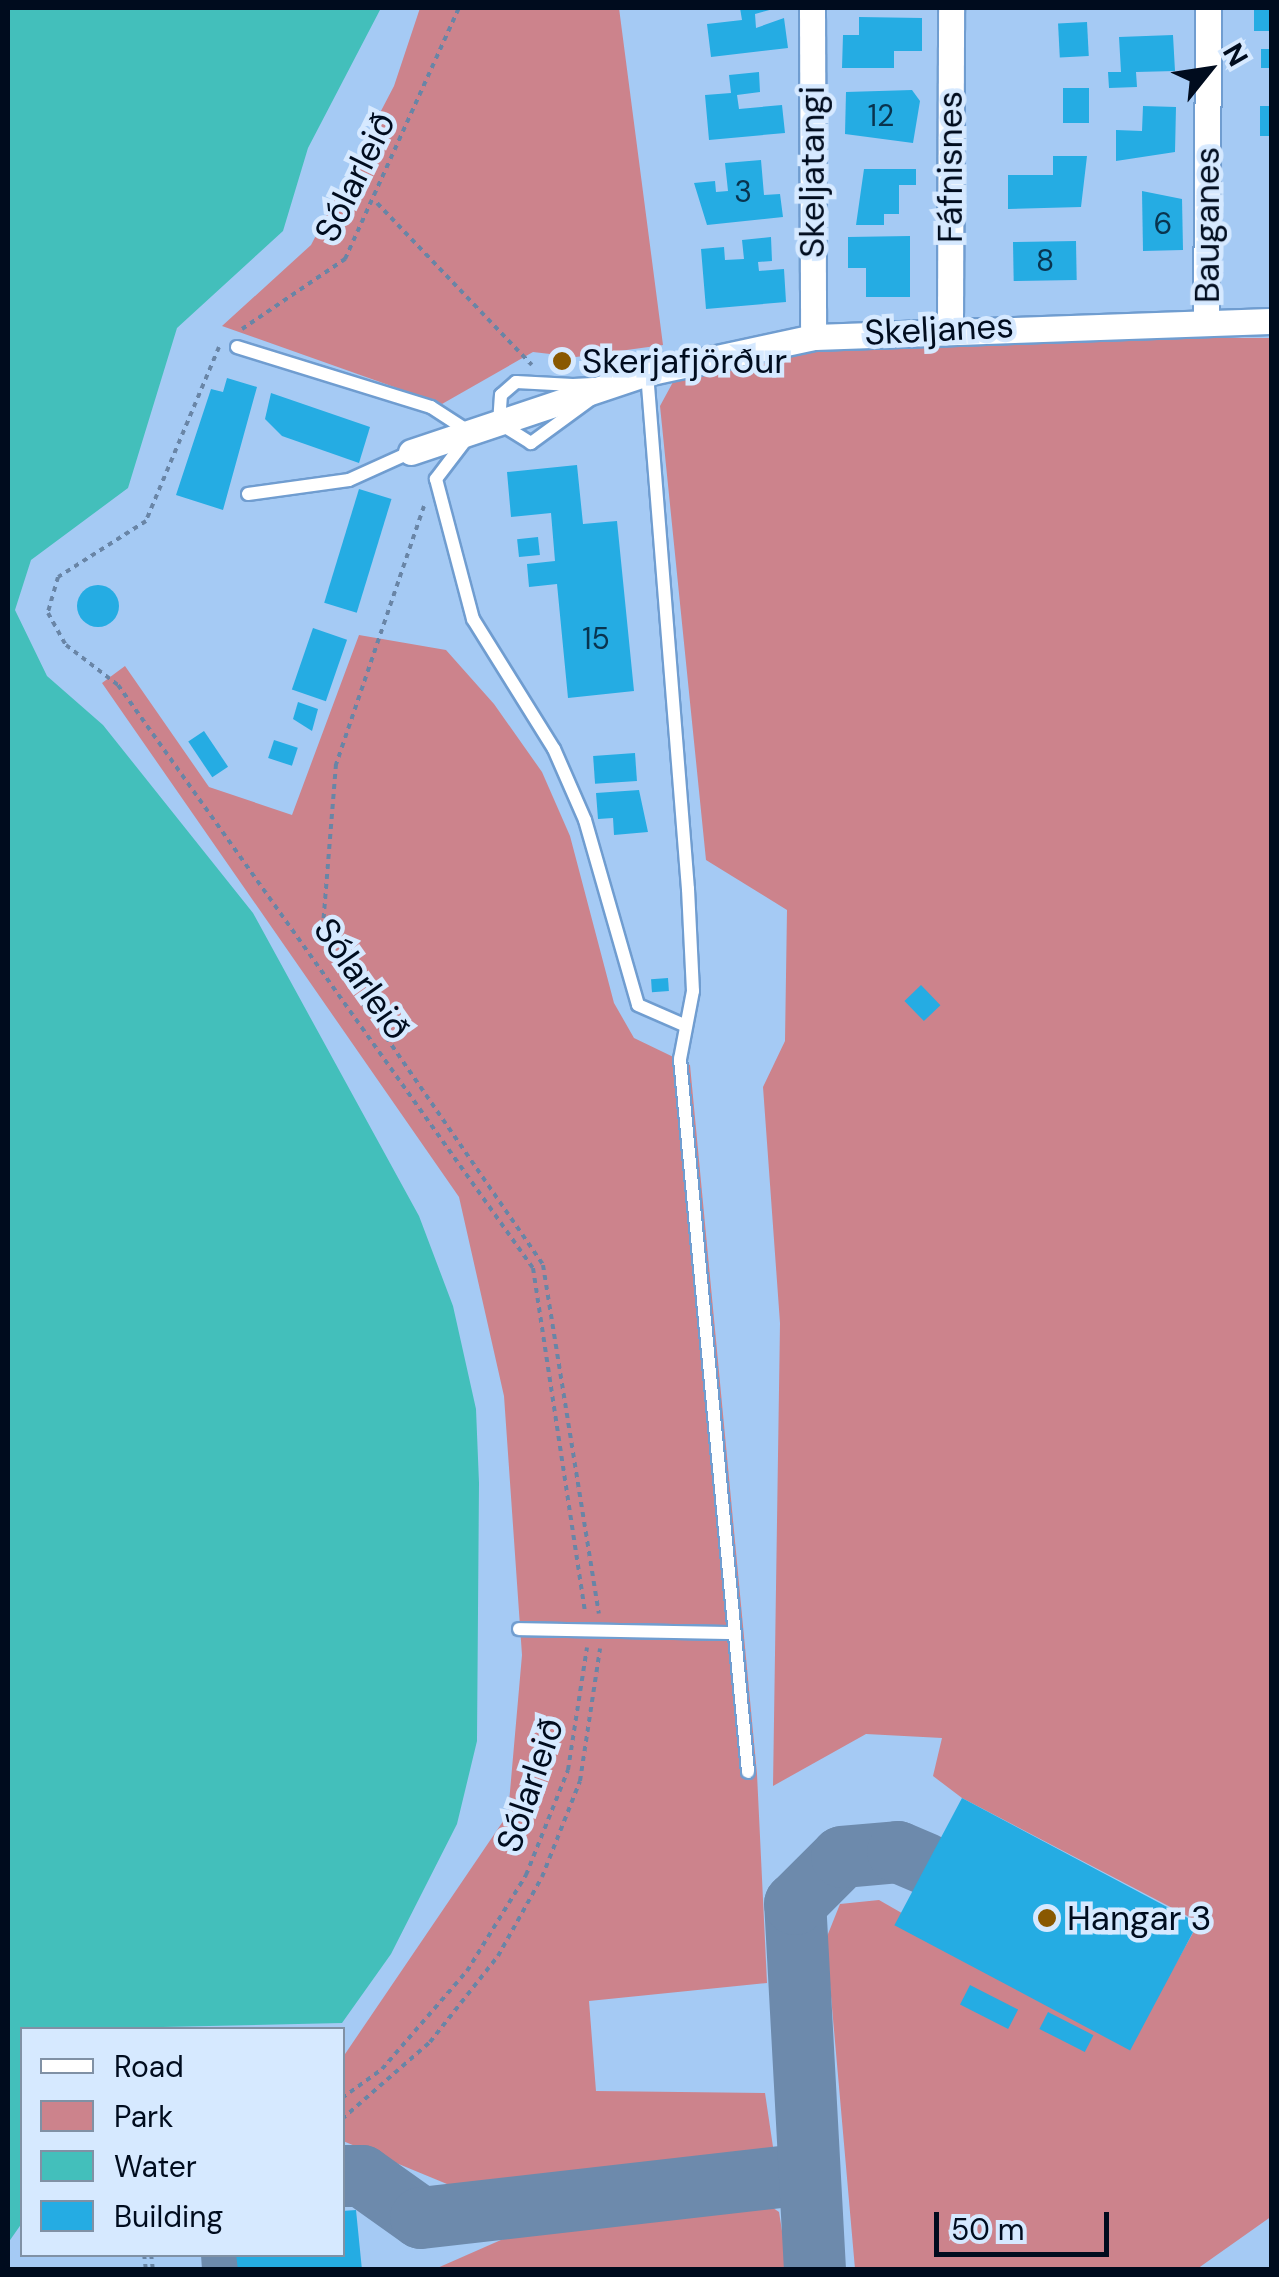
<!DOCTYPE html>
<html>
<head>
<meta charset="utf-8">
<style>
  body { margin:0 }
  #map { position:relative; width:1279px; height:2277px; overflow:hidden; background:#a5caf4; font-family:"DM Sans",sans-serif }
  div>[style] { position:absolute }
  .green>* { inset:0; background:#cc838c }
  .water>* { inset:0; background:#43bfbb }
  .taxiway>* { height:62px; margin:-31px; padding:0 31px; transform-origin:31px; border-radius:31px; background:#6d8aac }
  .building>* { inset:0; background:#25ace3; transform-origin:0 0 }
  .round { border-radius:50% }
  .path>* { height:4px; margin-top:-2px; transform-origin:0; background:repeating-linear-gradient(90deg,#6985a6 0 5px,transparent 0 10px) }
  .roads { filter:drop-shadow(2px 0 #709dd0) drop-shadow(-2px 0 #709dd0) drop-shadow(0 2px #709dd0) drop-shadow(0 -2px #709dd0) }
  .service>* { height:12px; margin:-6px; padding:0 6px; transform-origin:6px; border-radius:6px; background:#fff }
  .minor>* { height:25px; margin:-12.5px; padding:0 12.5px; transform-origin:12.5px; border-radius:12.5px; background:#fff }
  .dots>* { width:28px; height:28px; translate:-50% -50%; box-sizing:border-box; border:5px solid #d6e9ff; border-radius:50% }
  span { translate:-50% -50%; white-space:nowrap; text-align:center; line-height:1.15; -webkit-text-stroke:9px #d6e9ff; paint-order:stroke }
  .number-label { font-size:30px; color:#09344f }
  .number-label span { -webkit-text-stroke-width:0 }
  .street-label { font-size:35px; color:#000c1e }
  .poi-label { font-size:35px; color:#000c1e }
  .left { translate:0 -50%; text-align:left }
  .frame { position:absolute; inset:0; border:10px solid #000c1e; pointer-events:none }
  .legend { position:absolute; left:20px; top:2027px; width:325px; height:230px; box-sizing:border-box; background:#d6e9ff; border:2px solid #8091a5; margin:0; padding:12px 18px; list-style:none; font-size:30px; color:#000c1e }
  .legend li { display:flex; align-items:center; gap:20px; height:50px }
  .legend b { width:50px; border:2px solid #8091a5 }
  .north { position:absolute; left:1159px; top:20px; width:100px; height:100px; -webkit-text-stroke:8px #d6e9ff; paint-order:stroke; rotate:60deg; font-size:28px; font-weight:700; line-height:40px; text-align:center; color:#000c1e }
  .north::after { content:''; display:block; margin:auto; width:35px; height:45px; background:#000c1e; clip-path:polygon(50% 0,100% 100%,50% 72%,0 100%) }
  .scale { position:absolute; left:934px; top:2212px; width:175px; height:45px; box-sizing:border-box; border:5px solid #000c1e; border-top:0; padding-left:12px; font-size:30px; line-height:35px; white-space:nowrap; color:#000c1e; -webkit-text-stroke:8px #d6e9ff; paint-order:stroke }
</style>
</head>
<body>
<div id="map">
  <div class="green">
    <i style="clip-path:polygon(420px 8px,619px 8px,663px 345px,576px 357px,533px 352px,442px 404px,222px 326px,311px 245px,394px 86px)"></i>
    <i style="clip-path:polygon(961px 337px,1271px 338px,1272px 2216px,1197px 2269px,855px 2269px,826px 1939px,840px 1904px,879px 1900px,1131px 2044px,1199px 1922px,962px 1798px,933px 1776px,942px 1738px,866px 1734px,773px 1786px,780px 1323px,763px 1087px,785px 1041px,787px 910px,706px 860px,660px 406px,673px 382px,690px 376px,847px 344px)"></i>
    <i style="clip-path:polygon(359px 635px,446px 650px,494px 704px,542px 772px,570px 836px,614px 1003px,634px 1038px,690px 1065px,757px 1774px,767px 1983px,589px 2001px,596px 2091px,765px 2093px,776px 2167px,765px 2176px,505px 2208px,343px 2141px,343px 2057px,508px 1814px,522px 1655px,504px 1396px,459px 1197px,102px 683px,125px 666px,209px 787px,292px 815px)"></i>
    <i style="clip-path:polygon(763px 2201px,779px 2212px,788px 2269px,435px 2269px,510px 2236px)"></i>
  </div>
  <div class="water">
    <i style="clip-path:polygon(8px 8px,381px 8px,308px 148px,283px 231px,177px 328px,128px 488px,31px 560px,15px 610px,47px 676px,103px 725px,253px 913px,419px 1216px,453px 1306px,476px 1409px,479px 1483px,477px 1741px,457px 1824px,391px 1954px,342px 2023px,22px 2030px,22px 2223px,8px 2243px)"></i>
  </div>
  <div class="taxiway">
    <i style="left:342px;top:2176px;width:20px"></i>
    <i style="left:362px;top:2176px;width:72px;rotate:35.4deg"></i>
    <i style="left:421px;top:2218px;width:389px;rotate:-6.5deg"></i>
    <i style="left:232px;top:2254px;width:16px;rotate:86deg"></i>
    <i style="left:815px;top:2270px;width:367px;rotate:-93.1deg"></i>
    <i style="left:795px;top:1904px;width:66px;rotate:-45deg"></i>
    <i style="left:842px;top:1857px;width:56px;rotate:-5.1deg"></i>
    <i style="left:898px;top:1852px;width:30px;rotate:23deg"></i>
  </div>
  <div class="building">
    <i style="clip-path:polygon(740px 8px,777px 8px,755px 14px,756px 28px,784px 18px,788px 48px,711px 57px,707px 24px,742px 20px)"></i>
    <i style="left:1254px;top:8px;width:18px;height:23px"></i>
    <i style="clip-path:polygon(859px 17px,922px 18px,922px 51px,894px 51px,894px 68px,842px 68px,843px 35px,859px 35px)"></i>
    <i style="left:1087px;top:22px;width:34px;height:29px;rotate:87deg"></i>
    <i style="clip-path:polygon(1173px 35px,1175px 71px,1136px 72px,1137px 87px,1109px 88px,1108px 72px,1121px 72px,1119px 37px)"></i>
    <i style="left:1261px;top:49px;width:11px;height:19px"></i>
    <i style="clip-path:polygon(759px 72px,760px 92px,737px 95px,739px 109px,782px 105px,785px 133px,709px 140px,705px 95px,731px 93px,729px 75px)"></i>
    <i style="left:1063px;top:88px;width:26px;height:35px"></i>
    <i style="clip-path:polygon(912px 90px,920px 101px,913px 143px,845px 134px,846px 92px)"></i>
    <i style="clip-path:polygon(1143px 106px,1176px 107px,1175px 152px,1116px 161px,1116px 130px,1142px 131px)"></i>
    <i style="left:1260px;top:106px;width:12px;height:30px"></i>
    <i style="clip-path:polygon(1053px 156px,1087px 156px,1081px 207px,1008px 209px,1008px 175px,1053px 175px)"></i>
    <i style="clip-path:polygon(761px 160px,764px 195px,780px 194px,783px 217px,707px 225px,694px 183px,715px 181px,716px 192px,728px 191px,725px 163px)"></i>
    <i style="clip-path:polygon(864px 169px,916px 169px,916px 185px,899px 185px,899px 214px,884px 214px,884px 225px,856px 225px)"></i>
    <i style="clip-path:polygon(1142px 191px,1182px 199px,1183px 250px,1143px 251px)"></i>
    <i style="clip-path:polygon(910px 236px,910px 297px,866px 297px,866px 268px,848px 268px,848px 237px)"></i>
    <i style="clip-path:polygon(771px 237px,772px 261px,758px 262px,759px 271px,784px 269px,786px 302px,706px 309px,701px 249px,724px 247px,725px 260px,744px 259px,742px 240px)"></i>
    <i style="left:1076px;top:241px;width:39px;height:63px;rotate:89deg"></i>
    <i style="clip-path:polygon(227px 378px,257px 387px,223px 510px,176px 495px,211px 389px,223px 392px)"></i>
    <i style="clip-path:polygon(271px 393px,370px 427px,359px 463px,282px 436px,265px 419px)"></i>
    <i style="clip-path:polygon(577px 465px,583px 524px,617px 521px,634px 691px,568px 698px,557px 584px,529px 587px,527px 564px,555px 561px,551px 513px,511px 517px,507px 472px)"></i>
    <i style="left:359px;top:489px;width:34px;height:119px;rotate:17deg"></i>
    <i style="left:538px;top:537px;width:18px;height:21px;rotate:84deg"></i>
    <i class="round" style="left:77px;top:585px;width:42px;height:42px"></i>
    <i style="left:313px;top:628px;width:36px;height:65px;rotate:19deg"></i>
    <i style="clip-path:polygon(298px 702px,318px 709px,312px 731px,293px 719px)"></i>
    <i style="left:204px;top:731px;width:43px;height:19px;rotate:56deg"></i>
    <i style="left:274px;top:740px;width:25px;height:19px;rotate:18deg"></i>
    <i style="left:635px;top:753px;width:28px;height:42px;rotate:86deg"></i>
    <i style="clip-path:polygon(639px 790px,648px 832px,614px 835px,613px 818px,598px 819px,596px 793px)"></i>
    <i style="left:668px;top:978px;width:13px;height:17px;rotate:86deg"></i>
    <i style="left:921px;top:985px;width:28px;height:23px;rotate:46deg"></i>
    <i style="left:962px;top:1798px;width:267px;height:144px;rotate:28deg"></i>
    <i style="left:970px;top:1985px;width:54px;height:22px;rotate:27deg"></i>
    <i style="left:1048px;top:2012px;width:51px;height:19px;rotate:27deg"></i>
    <i style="clip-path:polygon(356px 2210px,362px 2270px,238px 2270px,236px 2254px,342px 2254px,342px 2211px)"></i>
  </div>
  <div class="path">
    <i style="left:377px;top:203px;width:224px;rotate:46.3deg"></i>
    <i style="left:242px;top:329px;width:125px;rotate:-34.2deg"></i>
    <i style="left:345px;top:259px;width:276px;rotate:-65.6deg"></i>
    <i style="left:219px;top:347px;width:189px;rotate:112.8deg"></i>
    <i style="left:146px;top:521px;width:104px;rotate:147.5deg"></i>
    <i style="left:58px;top:577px;width:37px;rotate:106deg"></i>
    <i style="left:48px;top:613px;width:37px;rotate:61deg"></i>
    <i style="left:66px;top:645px;width:66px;rotate:37.6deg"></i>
    <i style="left:118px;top:685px;width:716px;rotate:54.56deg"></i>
    <i style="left:533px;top:1268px;width:348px;rotate:81.4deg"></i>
    <i style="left:424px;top:506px;width:273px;rotate:108.8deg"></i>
    <i style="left:336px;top:764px;width:161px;rotate:94.6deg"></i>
    <i style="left:323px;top:924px;width:41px;rotate:72.9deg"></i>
    <i style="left:335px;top:963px;width:367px;rotate:55.4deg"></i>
    <i style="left:543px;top:1265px;width:353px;rotate:80.9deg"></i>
    <i style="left:342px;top:2098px;width:49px;rotate:-35.9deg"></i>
    <i style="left:382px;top:2069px;width:130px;rotate:-49.1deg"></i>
    <i style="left:467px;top:1971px;width:113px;rotate:-58.4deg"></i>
    <i style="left:526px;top:1875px;width:113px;rotate:-68.2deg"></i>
    <i style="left:568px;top:1770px;width:124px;rotate:-81.2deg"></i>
    <i style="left:342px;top:2119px;width:117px;rotate:-41.2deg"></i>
    <i style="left:430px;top:2042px;width:110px;rotate:-51.7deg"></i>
    <i style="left:498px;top:1956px;width:90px;rotate:-60.9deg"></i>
    <i style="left:542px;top:1877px;width:103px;rotate:-68.4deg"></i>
    <i style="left:580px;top:1781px;width:134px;rotate:-81.4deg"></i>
    <i style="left:144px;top:2254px;width:16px;rotate:83deg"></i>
    <i style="left:151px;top:2254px;width:16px;rotate:83deg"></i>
  </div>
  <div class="roads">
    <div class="service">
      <i style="left:237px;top:347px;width:203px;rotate:17.2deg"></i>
      <i style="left:431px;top:407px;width:48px;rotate:33deg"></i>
      <i style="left:471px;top:433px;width:58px;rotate:127.3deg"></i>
      <i style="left:436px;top:479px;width:145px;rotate:75.2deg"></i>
      <i style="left:473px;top:619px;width:153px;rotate:58.1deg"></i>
      <i style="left:554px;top:749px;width:77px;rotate:66.4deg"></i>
      <i style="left:585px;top:820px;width:192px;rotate:74deg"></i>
      <i style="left:638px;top:1005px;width:52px;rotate:23.6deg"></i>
      <i style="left:647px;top:373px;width:518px;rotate:85.46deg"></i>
      <i style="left:688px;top:889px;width:102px;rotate:87.2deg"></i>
      <i style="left:693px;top:991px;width:69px;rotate:100.8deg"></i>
      <i style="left:680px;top:1059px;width:716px;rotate:84.55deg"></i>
      <i style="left:516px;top:382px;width:57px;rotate:3deg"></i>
      <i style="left:573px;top:385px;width:40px;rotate:-2.9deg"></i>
      <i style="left:613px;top:383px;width:102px;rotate:143.8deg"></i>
      <i style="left:531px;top:443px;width:38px;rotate:-148deg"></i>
      <i style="left:499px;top:423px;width:28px;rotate:-86deg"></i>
      <i style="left:501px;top:395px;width:20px;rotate:-41deg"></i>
      <i style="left:248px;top:494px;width:102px;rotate:-7.9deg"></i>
      <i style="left:349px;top:480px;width:68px;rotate:-24.3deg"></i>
      <i style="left:519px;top:1629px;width:216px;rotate:1.1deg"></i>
    </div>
    <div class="minor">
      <i style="left:812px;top:8px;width:329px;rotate:89.8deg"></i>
      <i style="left:1206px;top:322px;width:314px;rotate:-89.6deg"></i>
      <i style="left:950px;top:326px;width:318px;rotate:-89.8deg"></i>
      <i style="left:411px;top:452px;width:249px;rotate:-18.5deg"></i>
      <i style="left:647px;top:373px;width:170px;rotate:-12.2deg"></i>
      <i style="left:813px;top:337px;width:459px;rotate:-2deg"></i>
    </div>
  </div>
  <div class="dots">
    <i style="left:562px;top:361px;background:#895800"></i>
    <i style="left:1047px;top:1918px;background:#895800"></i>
  </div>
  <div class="number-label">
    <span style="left:881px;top:116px">12</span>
    <span style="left:743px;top:192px">3</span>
    <span style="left:1163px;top:224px">6</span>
    <span style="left:1045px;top:261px">8</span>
    <span style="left:596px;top:639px">15</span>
  </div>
  <div class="street-label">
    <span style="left:950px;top:167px;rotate:-90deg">Fáfnisnes</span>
    <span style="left:812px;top:172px;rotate:-90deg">Skeljatangi</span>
    <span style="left:355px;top:177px;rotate:-64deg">Sólarleið</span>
    <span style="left:1207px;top:225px;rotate:-90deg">Bauganes</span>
    <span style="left:939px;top:329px;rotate:-3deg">Skeljanes</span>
    <span style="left:362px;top:979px;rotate:55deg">Sólarleið</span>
    <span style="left:530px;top:1785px;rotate:-71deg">Sólarleið</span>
  </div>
  <div class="poi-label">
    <span class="left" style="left:582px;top:361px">Skerjafjörður</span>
    <span class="left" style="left:1067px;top:1918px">Hangar 3</span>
  </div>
  <div class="frame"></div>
  <ul class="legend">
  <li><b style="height:12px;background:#fff"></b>Road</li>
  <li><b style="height:28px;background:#cc838c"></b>Park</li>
  <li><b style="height:28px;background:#43bfbb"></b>Water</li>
  <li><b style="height:28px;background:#25ace3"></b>Building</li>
  </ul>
  <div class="north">N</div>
  <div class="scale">50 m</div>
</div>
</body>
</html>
